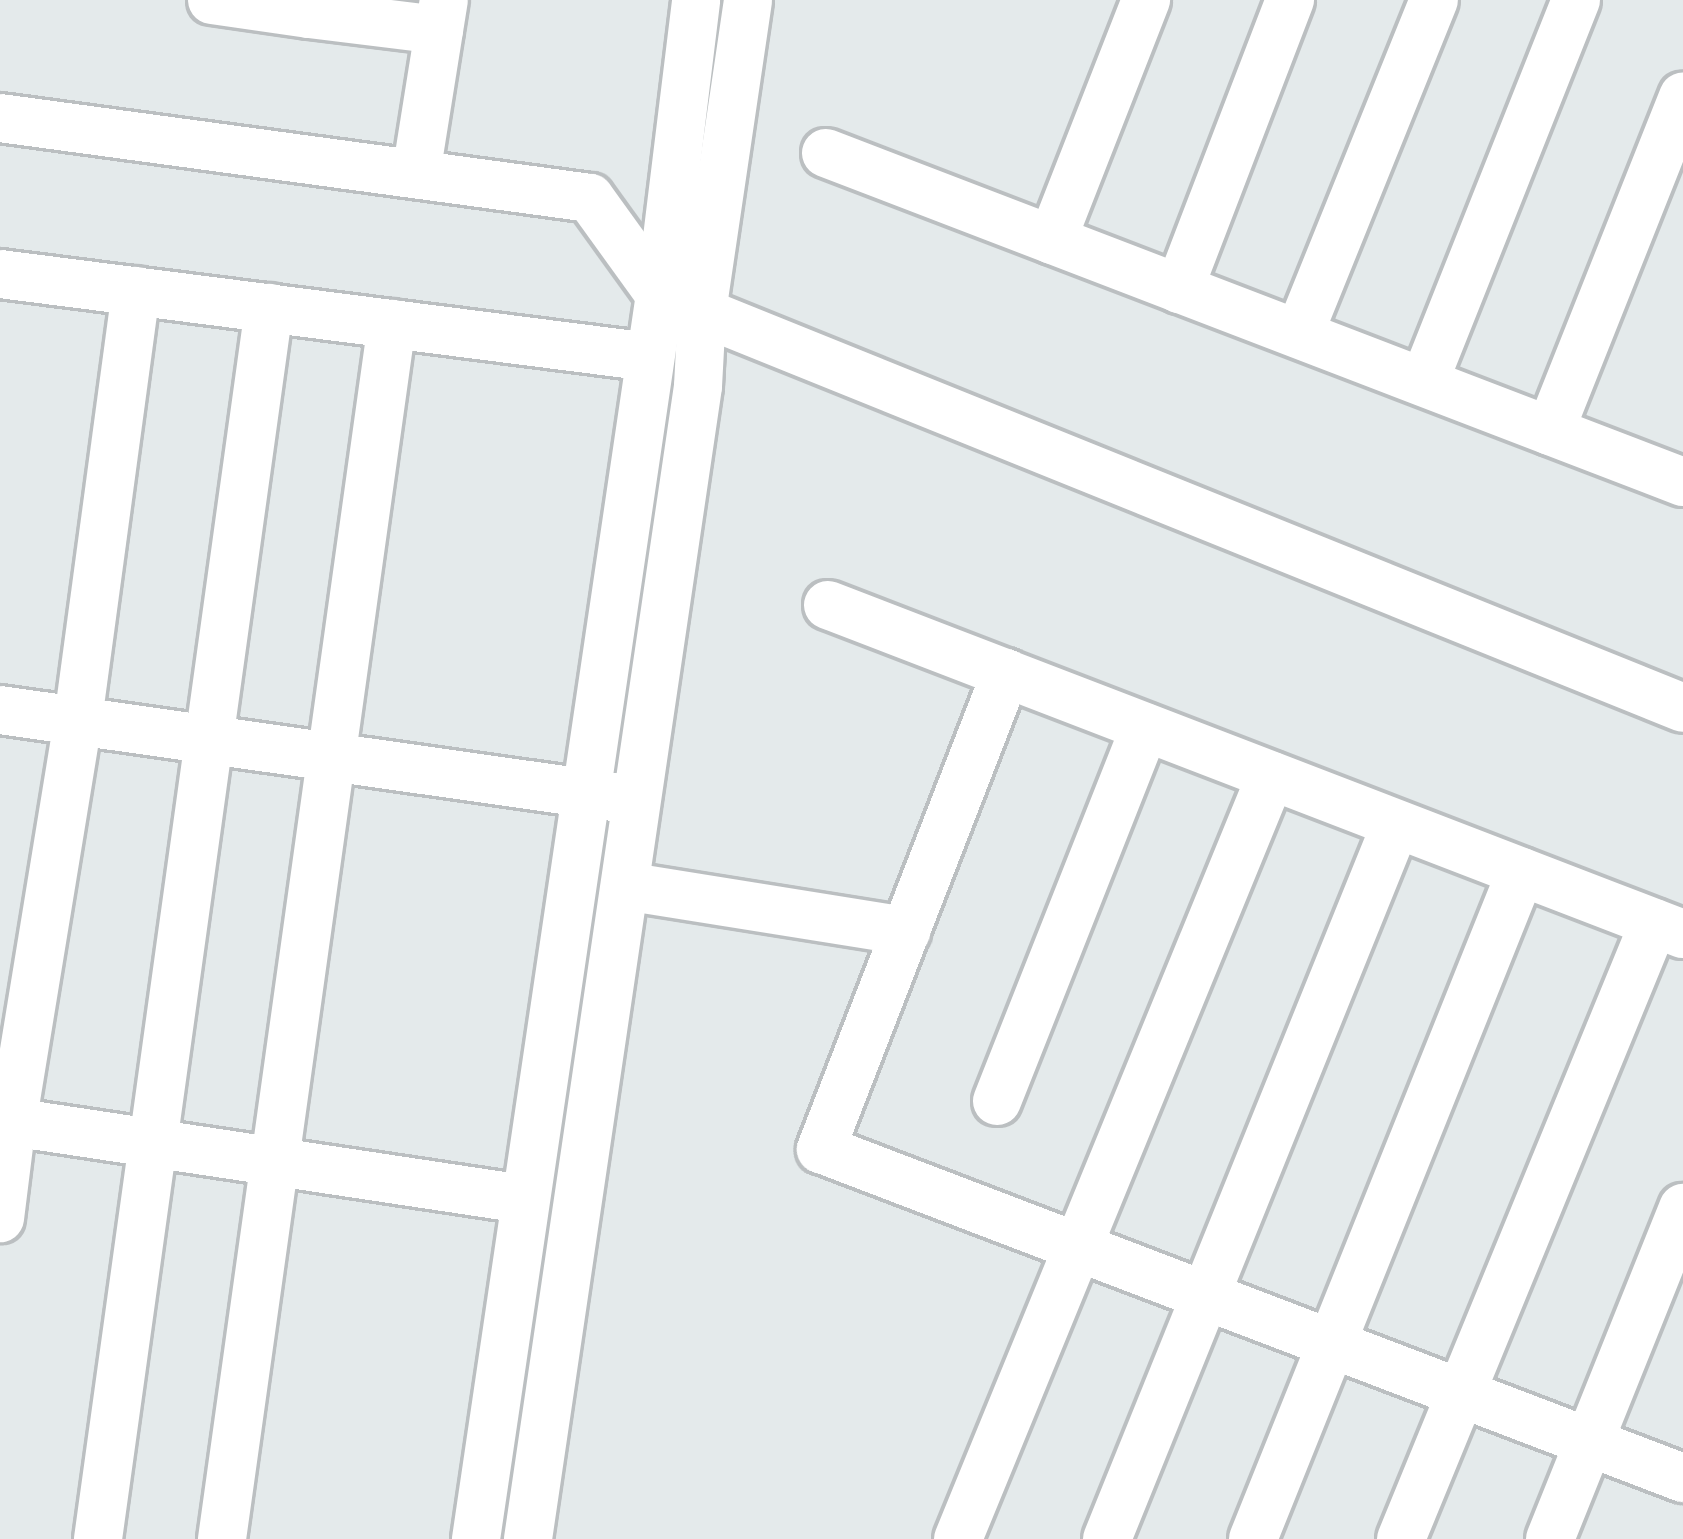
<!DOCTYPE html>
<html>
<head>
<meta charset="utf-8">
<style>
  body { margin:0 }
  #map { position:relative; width:1683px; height:1539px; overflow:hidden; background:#e4eaeb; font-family:Raleway,sans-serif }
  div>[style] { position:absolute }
  .roads { filter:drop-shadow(3px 0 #bbbfc1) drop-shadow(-3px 0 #bbbfc1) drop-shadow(0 3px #bbbfc1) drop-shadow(0 -3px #bbbfc1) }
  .minor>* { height:48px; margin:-24px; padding:0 24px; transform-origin:24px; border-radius:24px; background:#fff }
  span { translate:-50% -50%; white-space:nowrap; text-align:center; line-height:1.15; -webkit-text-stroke:12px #fff; paint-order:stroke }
</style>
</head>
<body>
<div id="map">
  <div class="roads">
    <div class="minor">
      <i style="left:212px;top:0;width:98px;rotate:8.2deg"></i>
      <i style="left:312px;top:0;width:14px;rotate:102deg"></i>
      <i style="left:309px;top:14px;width:131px;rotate:7deg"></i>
      <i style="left:0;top:118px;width:595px;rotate:7.72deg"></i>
      <i style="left:590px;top:198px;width:120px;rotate:54.2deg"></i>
      <i style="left:660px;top:295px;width:1103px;rotate:21.98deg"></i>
      <i style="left:826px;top:153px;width:918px;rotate:21deg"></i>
      <i style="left:416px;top:174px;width:176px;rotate:-80.9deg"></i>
      <i style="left:1052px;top:240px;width:258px;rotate:-68.6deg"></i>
      <i style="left:0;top:274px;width:655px;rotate:7.28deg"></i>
      <i style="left:1179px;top:289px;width:310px;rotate:-69deg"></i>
      <i style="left:136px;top:291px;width:434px;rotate:97.7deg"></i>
      <i style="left:78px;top:721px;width:406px;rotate:99.3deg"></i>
      <i style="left:12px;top:1122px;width:517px;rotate:8.57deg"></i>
      <i style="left:1299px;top:334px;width:360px;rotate:-68deg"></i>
      <i style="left:1424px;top:382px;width:411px;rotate:-68.3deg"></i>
      <i style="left:1550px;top:431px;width:360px;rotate:-68.3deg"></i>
      <i style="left:828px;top:605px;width:916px;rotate:21.05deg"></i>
      <i style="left:1006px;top:673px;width:511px;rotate:111.24deg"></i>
      <i style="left:821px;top:1149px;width:923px;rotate:20.89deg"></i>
      <i style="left:0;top:710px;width:619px;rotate:8.08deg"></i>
      <i style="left:625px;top:886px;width:285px;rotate:9.1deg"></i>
      <i style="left:0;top:1101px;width:24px;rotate:60deg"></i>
      <i style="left:12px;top:1122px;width:97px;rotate:97.1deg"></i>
      <i style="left:997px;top:1101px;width:402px;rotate:-68.4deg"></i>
      <i style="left:98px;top:1539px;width:1243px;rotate:-82.09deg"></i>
      <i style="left:222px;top:1539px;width:1227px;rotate:-82.04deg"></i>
      <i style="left:476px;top:1539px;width:1258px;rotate:-81.59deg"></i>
      <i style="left:660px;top:295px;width:297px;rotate:-83deg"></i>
      <i style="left:528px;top:1539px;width:1165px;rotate:-81.61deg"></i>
      <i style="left:698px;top:386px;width:74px;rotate:-86.9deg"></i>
      <i style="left:702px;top:312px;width:315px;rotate:-81.6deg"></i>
      <i style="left:958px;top:1539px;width:825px;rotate:-67.7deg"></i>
      <i style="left:1107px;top:1539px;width:771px;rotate:-67.99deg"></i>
      <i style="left:1253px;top:1539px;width:719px;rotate:-68.11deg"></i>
      <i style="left:1401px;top:1539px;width:666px;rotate:-67.67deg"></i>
      <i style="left:1550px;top:1539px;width:357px;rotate:-68.1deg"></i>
    </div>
  </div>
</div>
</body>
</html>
